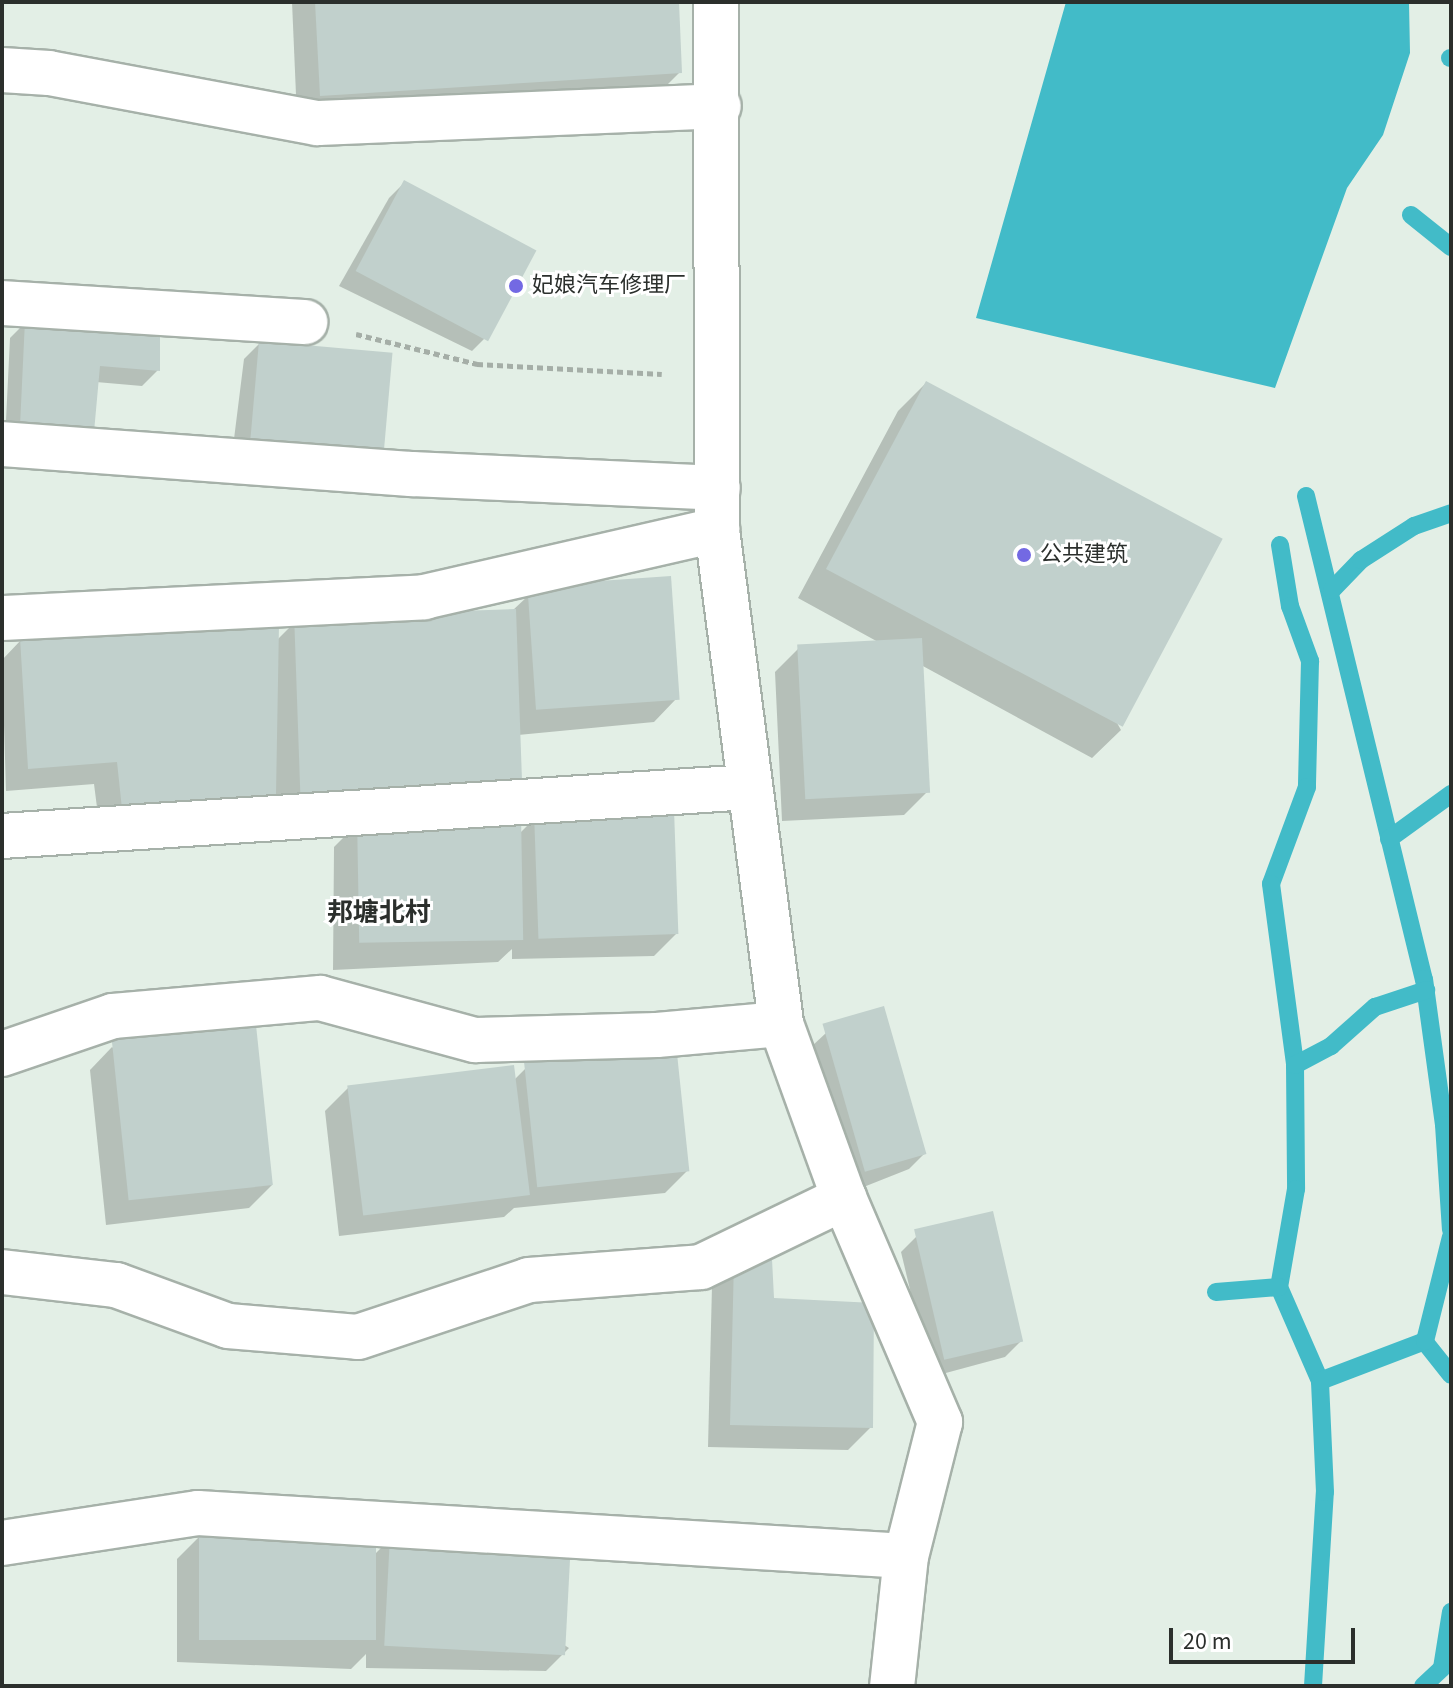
<!DOCTYPE html>
<html>
<head>
<meta charset="utf-8">
<style>
  body { margin:0 }
  #map { position:relative; width:1453px; height:1688px; overflow:hidden; background:#e3efe6; font-family:"Source Sans 3","Noto Sans SC",sans-serif }
  div>[style] { position:absolute }
  .water>* { inset:0; background:#42bbc8 }
  .shadow>* { inset:0; background:#0003 }
  .stream>* { height:18px; margin:-9px; padding:0 9px; transform-origin:9px; border-radius:9px; background:#42bbc8 }
  .building>* { inset:0; background:#c1d0cc; transform-origin:0 0 }
  .path>* { height:5px; margin-top:-2.5px; transform-origin:0; background:repeating-linear-gradient(90deg,#a5aea7 0 6px,transparent 0 10px) }
  .roads { filter:drop-shadow(2px 0 #a6b1a9) drop-shadow(-2px 0 #a6b1a9) drop-shadow(0 2px #a6b1a9) drop-shadow(0 -2px #a6b1a9) }
  .minor>* { height:44px; margin:-22px; padding:0 22px; transform-origin:22px; border-radius:22px; background:#fff }
  .dots>* { width:22px; height:22px; translate:-50% -50%; box-sizing:border-box; border:4px solid #fff; border-radius:50% }
  span { translate:-50% -50%; white-space:nowrap; text-align:center; line-height:1.15; -webkit-text-stroke:6px #fff; paint-order:stroke }
  .poi-label { font-size:22px; color:#2b2f2c }
  .left { translate:0 -50%; text-align:left }
  .quarter-label { font-size:26px; color:#2b2f2c; font-weight:700 }
  .frame { position:absolute; inset:0; border:4px solid #2b2f2c; pointer-events:none }
  .scale { position:absolute; left:1169px; top:1628px; width:186px; height:36px; box-sizing:border-box; border:4px solid #2b2f2c; border-top:0; padding-left:10px; font-size:24px; line-height:28px; white-space:nowrap; color:#2b2f2c; -webkit-text-stroke:6px #fff; paint-order:stroke }
</style>
</head>
<body>
<div id="map">
  <div class="water">
    <i style="clip-path:polygon(1066px 2px,1409px 2px,1410px 53px,1383px 135px,1347px 188px,1275px 388px,976px 318px)"></i>
  </div>
  <div class="shadow">
    <i style="clip-path:polygon(292px 2px,677px 2px,680px 72px,657px 95px,297px 118px)"></i>
    <i style="clip-path:polygon(404px 183px,487px 336px,472px 351px,339px 286px,389px 198px)"></i>
    <i style="clip-path:polygon(26px 322px,158px 370px,142px 386px,96px 382px,5px 441px,10px 338px)"></i>
    <i style="clip-path:polygon(260px 343px,389px 355px,232px 455px,244px 359px)"></i>
    <i style="clip-path:polygon(926px 383px,1121px 730px,1092px 758px,921px 665px,927px 792px,904px 815px,782px 821px,775px 672px,798px 649px,880px 643px,798px 598px,898px 411px)"></i>
    <i style="clip-path:polygon(529px 595px,676px 699px,654px 722px,518px 735px,520px 790px,100px 831px,94px 784px,6px 791px,2px 660px,21px 640px,276px 641px,294px 623px,512px 611px)"></i>
    <i style="clip-path:polygon(535px 818px,677px 933px,654px 956px,512px 959px,512px 949px,498px 962px,333px 970px,334px 847px,357px 824px,519px 834px)"></i>
    <i style="clip-path:polygon(827px 1032px,925px 1153px,909px 1169px,856px 1190px,811px 1047px)"></i>
    <i style="clip-path:polygon(112px 1047px,272px 1185px,249px 1208px,106px 1225px,90px 1070px)"></i>
    <i style="clip-path:polygon(526px 1068px,688px 1170px,665px 1193px,514px 1208px,504px 1217px,339px 1236px,325px 1111px,348px 1088px,514px 1080px)"></i>
    <i style="clip-path:polygon(917px 1236px,1021px 1341px,1005px 1357px,931px 1377px,901px 1252px)"></i>
    <i style="clip-path:polygon(735px 1263px,772px 1300px,871px 1427px,848px 1450px,708px 1447px,712px 1286px)"></i>
    <i style="clip-path:polygon(200px 1536px,374px 1555px,391px 1538px,569px 1648px,546px 1671px,366px 1668px,366px 1654px,351px 1669px,177px 1662px,177px 1559px)"></i>
  </div>
  <div class="stream">
    <i style="left:1450px;top:58px;width:1px"></i>
    <i style="left:1411px;top:215px;width:51px;rotate:38.7deg"></i>
    <i style="left:1306px;top:496px;width:497px;rotate:76.3deg"></i>
    <i style="left:1424px;top:979px;width:147px;rotate:82.2deg"></i>
    <i style="left:1444px;top:1125px;width:105px;rotate:86.2deg"></i>
    <i style="left:1280px;top:545px;width:62px;rotate:80.7deg"></i>
    <i style="left:1290px;top:606px;width:59px;rotate:70deg"></i>
    <i style="left:1310px;top:661px;width:126px;rotate:91.4deg"></i>
    <i style="left:1307px;top:787px;width:103px;rotate:110.4deg"></i>
    <i style="left:1271px;top:884px;width:183px;rotate:82.4deg"></i>
    <i style="left:1295px;top:1065px;width:124px;rotate:89.5deg"></i>
    <i style="left:1296px;top:1189px;width:99px;rotate:99.8deg"></i>
    <i style="left:1279px;top:1287px;width:103px;rotate:66.4deg"></i>
    <i style="left:1332px;top:590px;width:42px;rotate:-46deg"></i>
    <i style="left:1361px;top:560px;width:63px;rotate:-32.7deg"></i>
    <i style="left:1414px;top:526px;width:39px;rotate:-19deg"></i>
    <i style="left:1389px;top:839px;width:77px;rotate:-36deg"></i>
    <i style="left:1295px;top:1065px;width:41px;rotate:-27.8deg"></i>
    <i style="left:1331px;top:1046px;width:59px;rotate:-41.6deg"></i>
    <i style="left:1375px;top:1007px;width:54px;rotate:-18.4deg"></i>
    <i style="left:1216px;top:1292px;width:63px;rotate:-4.5deg"></i>
    <i style="left:1424px;top:1341px;width:43px;rotate:51.5deg"></i>
    <i style="left:1313px;top:1686px;width:194px;rotate:-86.5deg"></i>
    <i style="left:1325px;top:1492px;width:111px;rotate:-92.6deg"></i>
    <i style="left:1320px;top:1381px;width:112px;rotate:-20.9deg"></i>
    <i style="left:1425px;top:1341px;width:107px;rotate:-76deg"></i>
    <i style="left:1423px;top:1686px;width:26px;rotate:-43deg"></i>
    <i style="left:1442px;top:1668px;width:57px;rotate:-80.9deg"></i>
  </div>
  <div class="building">
    <i style="clip-path:polygon(315px 2px,679px 2px,682px 73px,320px 96px)"></i>
    <i style="left:404px;top:180px;width:150px;height:103px;rotate:28deg"></i>
    <i style="clip-path:polygon(25px 320px,160px 328px,160px 371px,100px 366px,94px 432px,20px 426px)"></i>
    <i style="left:259px;top:341px;width:134px;height:100px;rotate:5deg"></i>
    <i style="left:926px;top:381px;width:336px;height:213px;rotate:28deg"></i>
    <i style="left:671px;top:576px;width:124px;height:144px;rotate:86deg"></i>
    <i style="left:516px;top:609px;width:182px;height:222px;rotate:88deg"></i>
    <i style="clip-path:polygon(279px 624px,276px 795px,122px 809px,117px 762px,28px 769px,20px 638px)"></i>
    <i style="left:922px;top:638px;width:155px;height:125px;rotate:87deg"></i>
    <i style="left:674px;top:809px;width:125px;height:140px;rotate:88deg"></i>
    <i style="left:521px;top:814px;width:126px;height:164px;rotate:89deg"></i>
    <i style="left:884px;top:1006px;width:154px;height:64px;rotate:74deg"></i>
    <i style="left:256px;top:1025px;width:161px;height:145px;rotate:84deg"></i>
    <i style="left:676px;top:1044px;width:128px;height:153px;rotate:84deg"></i>
    <i style="left:514px;top:1065px;width:131px;height:168px;rotate:83deg"></i>
    <i style="left:993px;top:1211px;width:134px;height:81px;rotate:77deg"></i>
    <i style="clip-path:polygon(772px 1259px,774px 1298px,874px 1303px,873px 1428px,730px 1425px,734px 1261px)"></i>
    <i style="left:199px;top:1534px;width:177px;height:106px"></i>
    <i style="left:390px;top:1536px;width:181px;height:110px;rotate:3deg"></i>
  </div>
  <div class="path">
    <i style="left:356px;top:334px;width:125px;rotate:13.9deg"></i>
    <i style="left:477px;top:364px;width:185px;rotate:3.1deg"></i>
  </div>
  <div class="roads">
    <div class="minor">
      <i style="left:716px;top:2px;width:528px;rotate:89.89deg"></i>
      <i style="left:717px;top:530px;width:498px;rotate:82.6deg"></i>
      <i style="left:781px;top:1024px;width:185px;rotate:70.1deg"></i>
      <i style="left:844px;top:1198px;width:244px;rotate:66.8deg"></i>
      <i style="left:940px;top:1422px;width:138px;rotate:104.2deg"></i>
      <i style="left:906px;top:1556px;width:131px;rotate:96.1deg"></i>
      <i style="left:2px;top:70px;width:47px;rotate:3.7deg"></i>
      <i style="left:49px;top:73px;width:273px;rotate:10.6deg"></i>
      <i style="left:317px;top:123px;width:402px;rotate:-2.4deg"></i>
      <i style="left:2px;top:303px;width:304px;rotate:3.6deg"></i>
      <i style="left:2px;top:444px;width:411px;rotate:4.2deg"></i>
      <i style="left:412px;top:474px;width:306px;rotate:2.6deg"></i>
      <i style="left:2px;top:618px;width:423px;rotate:-2.8deg"></i>
      <i style="left:424px;top:597px;width:301px;rotate:-12.9deg"></i>
      <i style="left:2px;top:836px;width:750px;rotate:-3.75deg"></i>
      <i style="left:2px;top:1054px;width:117px;rotate:-18.9deg"></i>
      <i style="left:113px;top:1016px;width:208px;rotate:-5deg"></i>
      <i style="left:320px;top:998px;width:161px;rotate:15.2deg"></i>
      <i style="left:475px;top:1040px;width:182px;rotate:-1.6deg"></i>
      <i style="left:657px;top:1035px;width:124px;rotate:-5.1deg"></i>
      <i style="left:2px;top:1272px;width:115px;rotate:6.5deg"></i>
      <i style="left:116px;top:1285px;width:119px;rotate:20.1deg"></i>
      <i style="left:228px;top:1326px;width:130px;rotate:4.8deg"></i>
      <i style="left:358px;top:1337px;width:180px;rotate:-18.4deg"></i>
      <i style="left:529px;top:1280px;width:172px;rotate:-4.3deg"></i>
      <i style="left:701px;top:1267px;width:159px;rotate:-25.8deg"></i>
      <i style="left:2px;top:1543px;width:198px;rotate:-8.7deg"></i>
      <i style="left:198px;top:1513px;width:709px;rotate:3.48deg"></i>
    </div>
  </div>
  <div class="dots">
    <i style="left:516px;top:286px;background:#7369e3"></i>
    <i style="left:1024px;top:555px;background:#7369e3"></i>
  </div>
  <div class="poi-label">
    <span class="left" style="left:532px;top:286px">妃娘汽车修理厂</span>
    <span class="left" style="left:1040px;top:555px">公共建筑</span>
  </div>
  <div class="quarter-label">
    <span style="left:379px;top:913px">邦塘北村</span>
  </div>
  <div class="frame"></div>
  <div class="scale">20 m</div>
</div>
</body>
</html>
